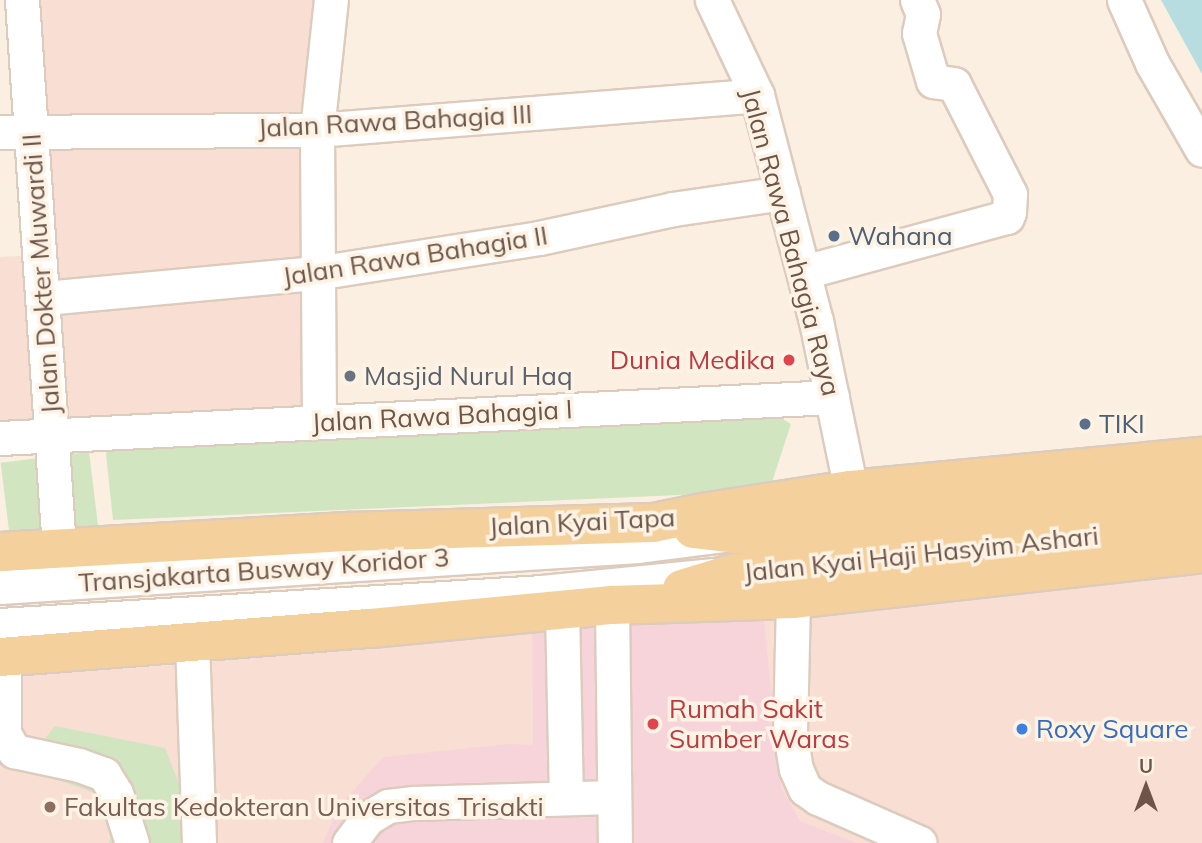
<!DOCTYPE html>
<html>
<head>
<meta charset="utf-8">
<style>
  body { margin:0 }
  #map { position:relative; width:1202px; height:843px; overflow:hidden; background:#faefe0; font-family:Mulish,sans-serif }
  div>[style] { position:absolute }
  .commercial>* { inset:0; background:#f9ded4 }
  .medical>* { inset:0; background:#f7d4da }
  .green>* { inset:0; background:#d1e5c0; transform-origin:0 0 }
  .water>* { inset:0; background:#b7dde1 }
  .roads { filter:drop-shadow(2px 0 #ddcbbd) drop-shadow(-2px 0 #ddcbbd) drop-shadow(0 2px #ddcbbd) drop-shadow(0 -2px #ddcbbd) }
  .minor>* { height:33px; margin:-16.5px; padding:0 16.5px; transform-origin:16.5px; border-radius:16.5px; background:#fff }
  .major>* { height:38px; margin:-19px; padding:0 19px; transform-origin:19px; border-radius:19px; background:#f4d09d }
  .dots>* { width:19px; height:19px; translate:-50% -50%; box-sizing:border-box; border:4px solid #fdf3e5; border-radius:50% }
  span { translate:-50% -50%; white-space:nowrap; text-align:center; line-height:1.15; -webkit-text-stroke:7px #fdf3e5; paint-order:stroke }
  .street-label { font-size:26px; color:#6e554a }
  .service-label { font-size:26px; color:#4e5e75 }
  .left { translate:0 -50%; text-align:left }
  .health-label { font-size:26px; color:#be3a42 }
  .right { translate:-100% -50%; text-align:right }
  .worship-label { font-size:26px; color:#5b616d }
  .shop-label { font-size:26px; color:#366cbe }
  .education-label { font-size:26px; color:#785e54 }
  .north { position:absolute; left:1111px; top:752px; width:70px; height:70px; -webkit-text-stroke:5px #fdf3e5; paint-order:stroke; rotate:0deg; font-size:19px; font-weight:700; line-height:28px; text-align:center; color:#6e554a }
  .north::after { content:''; display:block; margin:auto; width:24px; height:32px; background:#6e554a; clip-path:polygon(50% 0,100% 100%,50% 72%,0 100%) }
</style>
</head>
<body>
<div id="map">
  <div class="commercial">
    <i style="clip-path:polygon(15px 0,327px 0,319px 421px,0 438px,0 257px,41px 255px)"></i>
    <i style="clip-path:polygon(1202px 565px,1202px 843px,0 843px,0 666px)"></i>
  </div>
  <div class="medical">
    <i style="clip-path:polygon(762px 602px,781px 787px,800px 821px,857px 843px,323px 843px,338px 808px,383px 757px,508px 744px,533px 745px,532px 615px)"></i>
  </div>
  <div class="green">
    <i style="clip-path:polygon(768px 410px,791px 424px,769px 491px,113px 520px,106px 454px,113px 432px)"></i>
    <i style="left:89px;top:452px;width:74px;height:89px;rotate:83deg"></i>
    <i style="clip-path:polygon(55px 726px,165px 748px,183px 794px,183px 843px,109px 843px,112px 828px,103px 796px,50px 777px,46px 737px)"></i>
  </div>
  <div class="water">
    <i style="clip-path:polygon(1161px 0,1202px 0,1202px 74px)"></i>
  </div>
  <div class="roads">
    <div class="minor">
      <i style="left:22px;top:0;width:549px;rotate:86.14deg"></i>
      <i style="left:712px;top:0;width:105px;rotate:64.7deg"></i>
      <i style="left:757px;top:95px;width:234px;rotate:75.4deg"></i>
      <i style="left:816px;top:321px;width:173px;rotate:78.3deg"></i>
      <i style="left:1124px;top:0;width:69px;rotate:66deg"></i>
      <i style="left:1152px;top:63px;width:100px;rotate:60.1deg"></i>
      <i style="left:0;top:132px;width:317px;rotate:-0.4deg"></i>
      <i style="left:317px;top:130px;width:441px;rotate:-4.5deg"></i>
      <i style="left:804px;top:272px;width:210px;rotate:-15.2deg"></i>
      <i style="left:1007px;top:217px;width:5px;rotate:-68deg"></i>
      <i style="left:1009px;top:212px;width:18px;rotate:-87deg"></i>
      <i style="left:1010px;top:194px;width:123px;rotate:-117deg"></i>
      <i style="left:954px;top:84px;width:21px;rotate:-172deg"></i>
      <i style="left:933px;top:81px;width:50px;rotate:-106.3deg"></i>
      <i style="left:919px;top:33px;width:19px;rotate:-78deg"></i>
      <i style="left:923px;top:14px;width:15px;rotate:-113deg"></i>
      <i style="left:45px;top:298px;width:272px;rotate:-5.3deg"></i>
      <i style="left:316px;top:273px;width:226px;rotate:-8.9deg"></i>
      <i style="left:539px;top:238px;width:137px;rotate:-12.2deg"></i>
      <i style="left:673px;top:209px;width:111px;rotate:-8.3deg"></i>
      <i style="left:319px;top:421px;width:291px;rotate:-90.4deg"></i>
      <i style="left:317px;top:130px;width:131px;rotate:-83.9deg"></i>
      <i style="left:0;top:438px;width:833px;rotate:-2.82deg"></i>
      <i style="left:0;top:587px;width:639px;rotate:-3.68deg"></i>
      <i style="left:638px;top:546px;width:87px;rotate:-7.3deg"></i>
      <i style="left:793px;top:599px;width:133px;rotate:91.3deg"></i>
      <i style="left:790px;top:732px;width:37px;rotate:81deg"></i>
      <i style="left:796px;top:769px;width:22px;rotate:66deg"></i>
      <i style="left:805px;top:789px;width:16px;rotate:35deg"></i>
      <i style="left:818px;top:798px;width:111px;rotate:23.8deg"></i>
      <i style="left:612px;top:605px;width:238px;rotate:89.3deg"></i>
      <i style="left:562px;top:609px;width:188px;rotate:88.8deg"></i>
      <i style="left:0;top:625px;width:543px;rotate:-3.48deg"></i>
      <i style="left:542px;top:592px;width:170px;rotate:-5.7deg"></i>
      <i style="left:192px;top:642px;width:201px;rotate:88deg"></i>
      <i style="left:4px;top:657px;width:76px;rotate:90deg"></i>
      <i style="left:4px;top:733px;width:21px;rotate:61deg"></i>
      <i style="left:14px;top:751px;width:66px;rotate:12.2deg"></i>
      <i style="left:79px;top:765px;width:27px;rotate:20deg"></i>
      <i style="left:104px;top:774px;width:22px;rotate:58deg"></i>
      <i style="left:116px;top:793px;width:52px;rotate:72.3deg"></i>
      <i style="left:349px;top:843px;width:31px;rotate:-53deg"></i>
      <i style="left:368px;top:818px;width:23px;rotate:-31deg"></i>
      <i style="left:388px;top:806px;width:26px;rotate:-7deg"></i>
      <i style="left:414px;top:803px;width:199px;rotate:-1.7deg"></i>
    </div>
    <div class="major">
      <i style="left:693px;top:529px;width:43px;rotate:6.6deg"></i>
      <i style="left:736px;top:534px;width:63px;rotate:-2.7deg"></i>
      <i style="left:799px;top:531px;width:405px;rotate:-5.2deg"></i>
      <i style="left:0;top:552px;width:351px;rotate:-3.3deg"></i>
      <i style="left:350px;top:532px;width:303px;rotate:-1.7deg"></i>
      <i style="left:653px;top:523px;width:50px;rotate:-11.5deg"></i>
      <i style="left:702px;top:513px;width:151px;rotate:-8.8deg"></i>
      <i style="left:851px;top:490px;width:353px;rotate:-5.4deg"></i>
      <i style="left:682px;top:589px;width:51px;rotate:-17deg"></i>
      <i style="left:731px;top:574px;width:72px;rotate:-8.8deg"></i>
      <i style="left:802px;top:563px;width:402px;rotate:-5.4deg"></i>
      <i style="left:0;top:657px;width:372px;rotate:-4.5deg"></i>
      <i style="left:371px;top:628px;width:242px;rotate:-5.5deg"></i>
      <i style="left:612px;top:605px;width:181px;rotate:-1.9deg"></i>
      <i style="left:793px;top:599px;width:412px;rotate:-6.4deg"></i>
    </div>
  </div>
  <div class="dots">
    <i style="left:834px;top:236px;background:#5c6f8a"></i>
    <i style="left:789px;top:360px;background:#e0444e"></i>
    <i style="left:350px;top:376px;background:#6b7280"></i>
    <i style="left:1085px;top:424px;background:#5c6f8a"></i>
    <i style="left:653px;top:724px;background:#e0444e"></i>
    <i style="left:1022px;top:729px;background:#3f7fe0"></i>
    <i style="left:50px;top:807px;background:#8d6e63"></i>
  </div>
  <div class="street-label">
    <span style="left:395px;top:121px;rotate:-3deg">Jalan Rawa Bahagia III</span>
    <span style="left:791px;top:242px;rotate:75deg">Jalan Rawa Bahagia Raya</span>
    <span style="left:415px;top:256px;rotate:-9deg">Jalan Rawa Bahagia II</span>
    <span style="left:41px;top:274px;rotate:-94deg">Jalan Dokter Muwardi II</span>
    <span style="left:442px;top:416px;rotate:-3deg">Jalan Rawa Bahagia I</span>
    <span style="left:582px;top:522px;rotate:-3deg">Jalan Kyai Tapa</span>
    <span style="left:921px;top:554px;rotate:-6deg">Jalan Kyai Haji Hasyim Ashari</span>
    <span style="left:264px;top:570px;rotate:-4deg">Transjakarta Busway Koridor 3</span>
  </div>
  <div class="service-label">
    <span class="left" style="left:848px;top:236px">Wahana</span>
    <span class="left" style="left:1099px;top:424px">TIKI</span>
  </div>
  <div class="health-label">
    <span class="right" style="left:775px;top:360px">Dunia Medika</span>
    <span class="left" style="left:669px;top:724px">Rumah Sakit<br>Sumber Waras</span>
  </div>
  <div class="worship-label">
    <span class="left" style="left:364px;top:376px">Masjid Nurul Haq</span>
  </div>
  <div class="shop-label">
    <span class="left" style="left:1036px;top:729px">Roxy Square</span>
  </div>
  <div class="education-label">
    <span class="left" style="left:64px;top:807px">Fakultas Kedokteran Universitas Trisakti</span>
  </div>
  <div class="north">U</div>
</div>
</body>
</html>
